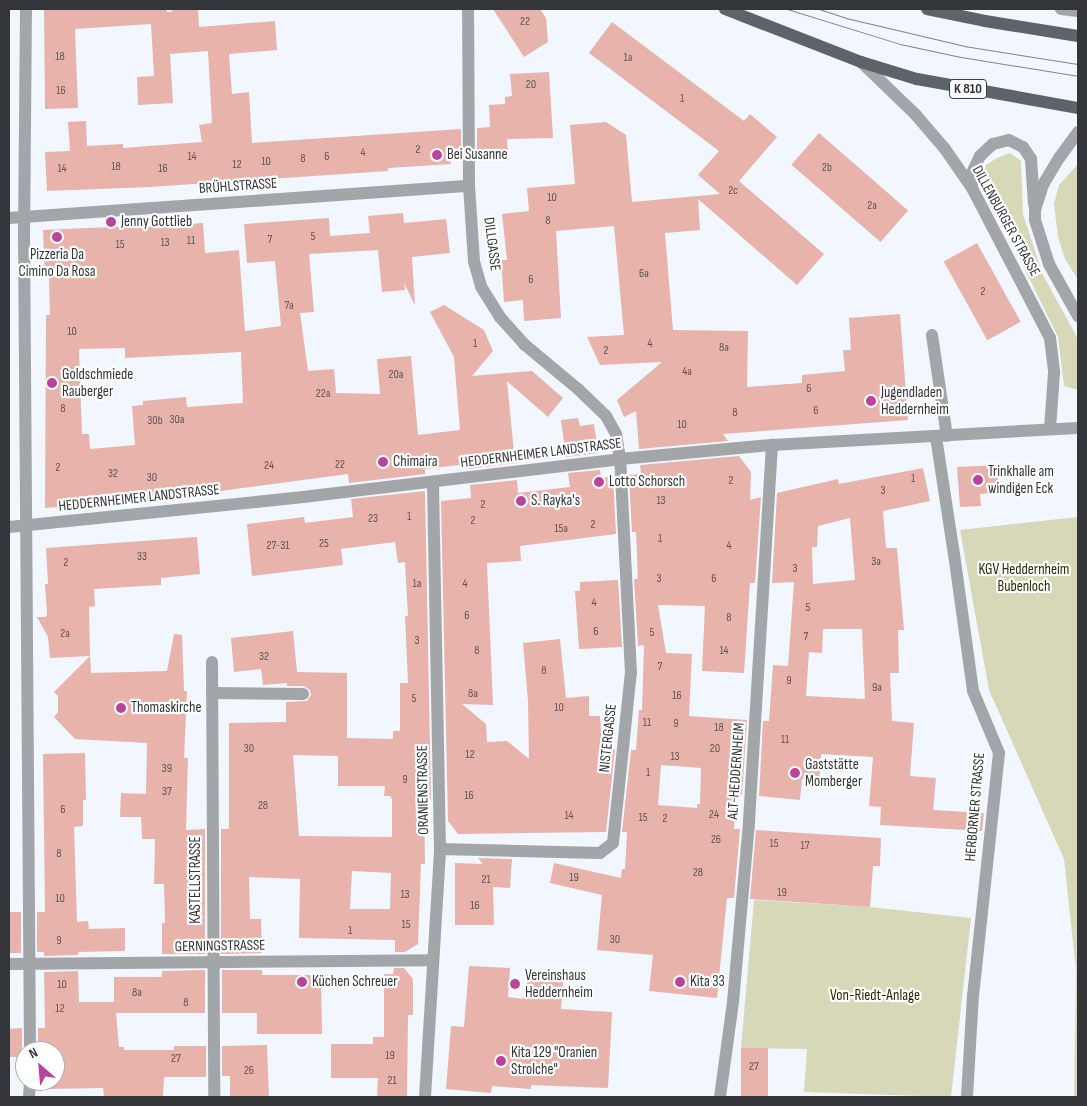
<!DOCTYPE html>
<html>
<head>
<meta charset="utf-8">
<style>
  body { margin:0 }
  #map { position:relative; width:1087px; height:1106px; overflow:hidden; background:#f2f6fe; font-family:"Sofia Sans Condensed",sans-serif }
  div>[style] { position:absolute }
  .green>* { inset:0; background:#d6d8b8 }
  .building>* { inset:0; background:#e7b3ab; transform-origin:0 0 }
  .minor>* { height:12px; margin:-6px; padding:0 6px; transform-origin:6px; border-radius:6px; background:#a2a6a8 }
  .major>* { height:12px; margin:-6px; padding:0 6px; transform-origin:6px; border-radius:6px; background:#5d6468 }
  .tram>* { height:1px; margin:-0.5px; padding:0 0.5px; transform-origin:0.5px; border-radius:0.5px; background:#818489 }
  .dots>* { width:14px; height:14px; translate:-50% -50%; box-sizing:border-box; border:2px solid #fff; border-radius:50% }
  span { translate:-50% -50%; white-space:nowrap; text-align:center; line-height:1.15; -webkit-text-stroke:4.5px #fff; paint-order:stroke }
  .number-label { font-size:12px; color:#605455 }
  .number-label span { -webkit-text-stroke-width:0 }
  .shield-label span { padding:1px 4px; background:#fff; border:1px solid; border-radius:4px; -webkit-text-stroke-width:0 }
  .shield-label { font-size:14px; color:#333538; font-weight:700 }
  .poi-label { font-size:15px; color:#333538 }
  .left { translate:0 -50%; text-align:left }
  .street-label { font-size:15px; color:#333538 }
  .park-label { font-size:15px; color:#2b2c05 }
  .frame { position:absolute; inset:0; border:10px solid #333538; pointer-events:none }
  .north { position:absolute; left:15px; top:1041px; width:50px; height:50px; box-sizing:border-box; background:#fff; border:1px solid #adaeaf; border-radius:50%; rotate:333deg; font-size:14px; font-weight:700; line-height:20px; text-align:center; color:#333538 }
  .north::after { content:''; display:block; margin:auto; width:18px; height:22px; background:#ba449b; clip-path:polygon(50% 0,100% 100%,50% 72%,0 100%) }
</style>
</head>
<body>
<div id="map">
  <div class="green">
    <i style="clip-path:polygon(1010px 153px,1021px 161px,1023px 214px,1043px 275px,1078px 339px,1078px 390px,1064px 386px,1058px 337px,982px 182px,986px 165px,997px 158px)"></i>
    <i style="clip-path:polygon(1078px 164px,1078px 280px,1065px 259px,1058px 237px,1054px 204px,1059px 185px)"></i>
    <i style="clip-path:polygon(1078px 517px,1078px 1097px,1074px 1097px,1076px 970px,1064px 859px,989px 690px,960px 530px)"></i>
    <i style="clip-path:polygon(754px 900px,870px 907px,971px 918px,951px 1097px,804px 1092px,807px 1049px,741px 1048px)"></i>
  </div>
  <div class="building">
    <i style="clip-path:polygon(44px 9px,167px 9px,167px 12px,172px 12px,171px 9px,198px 9px,199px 27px,275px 21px,277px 50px,229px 54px,232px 94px,249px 92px,252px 143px,461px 129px,461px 156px,450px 157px,451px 164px,388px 168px,388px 171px,150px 187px,47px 191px,45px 152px,70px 151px,68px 122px,86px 121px,87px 146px,123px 144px,123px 148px,202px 142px,199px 125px,212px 123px,208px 51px,170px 54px,173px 103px,138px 105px,137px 77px,154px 76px,151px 24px,75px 29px,78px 108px,45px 109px)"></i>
    <i style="clip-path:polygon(493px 9px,540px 9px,546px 18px,548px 42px,524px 57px)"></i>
    <i style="clip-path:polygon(612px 22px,744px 121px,750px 114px,777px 137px,739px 181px,824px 254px,797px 285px,698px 199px,700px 230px,665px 233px,673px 330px,748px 331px,747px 387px,802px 383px,802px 375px,845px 371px,843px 350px,851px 350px,849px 318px,900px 314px,908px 420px,723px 434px,728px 441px,639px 449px,636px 411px,624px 417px,617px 400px,662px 362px,600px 365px,587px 337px,624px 335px,614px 226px,556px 231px,561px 318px,524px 321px,523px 300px,504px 302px,501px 260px,507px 260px,502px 214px,529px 211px,527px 188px,575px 184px,570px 125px,606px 122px,626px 135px,632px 202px,720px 194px,698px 175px,719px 151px,589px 53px)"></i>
    <i style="clip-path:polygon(549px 72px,553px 138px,507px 139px,508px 152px,477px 155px,477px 128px,490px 127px,489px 105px,505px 104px,505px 97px,512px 96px,510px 74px)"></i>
    <i style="left:819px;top:133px;width:118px;height:42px;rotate:41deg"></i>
    <i style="clip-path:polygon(evenodd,403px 213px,404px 223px,446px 219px,450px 253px,412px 257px,415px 305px,404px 283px,405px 290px,382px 292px,378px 250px,309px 254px,314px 312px,300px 313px,308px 371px,334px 369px,336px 393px,380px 394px,377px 359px,411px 356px,418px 435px,460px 430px,454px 357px,430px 312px,444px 305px,484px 330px,493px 351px,472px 376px,532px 371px,563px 398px,548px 417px,507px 381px,515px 463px,468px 469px,467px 464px,425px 469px,425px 474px,349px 483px,348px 474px,167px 498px,94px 501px,94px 504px,45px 508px,46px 315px,50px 315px,49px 277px,45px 278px,43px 230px,133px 226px,133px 228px,203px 223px,205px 253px,239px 250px,245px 331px,281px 326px,275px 261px,247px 263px,244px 224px,329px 218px,330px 236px,370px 233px,368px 216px,403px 213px,125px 348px,125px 358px,241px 352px,243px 403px,187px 407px,186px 397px,143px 401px,143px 405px,132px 406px,135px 445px,90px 449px,89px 434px,82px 434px,79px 349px,125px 348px)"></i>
    <i style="left:977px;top:243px;width:90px;height:38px;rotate:61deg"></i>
    <i style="clip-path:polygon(578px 418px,580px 426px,594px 424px,598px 453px,566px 457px,561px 420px)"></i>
    <i style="clip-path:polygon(evenodd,739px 456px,751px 472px,750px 500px,761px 497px,755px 583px,750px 583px,744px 673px,702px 671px,705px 606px,658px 605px,666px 653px,692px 654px,689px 716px,747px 720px,742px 795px,736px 794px,734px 829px,740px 829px,734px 898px,727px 898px,717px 998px,649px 991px,653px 955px,597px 950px,602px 895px,550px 883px,554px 863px,621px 878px,622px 869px,625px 869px,627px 832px,622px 832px,631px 750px,636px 750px,639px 710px,642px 710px,644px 645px,638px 646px,634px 579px,638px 579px,636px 532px,632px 532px,629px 475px,641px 474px,640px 465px,739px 456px,661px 765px,701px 768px,700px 804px,697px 804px,697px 808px,658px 805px,661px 765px)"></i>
    <i style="clip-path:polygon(997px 465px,999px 492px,980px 494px,981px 506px,960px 507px,957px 467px)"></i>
    <i style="clip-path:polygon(evenodd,923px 468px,930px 501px,883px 511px,886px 548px,897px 548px,904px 630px,898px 630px,899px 673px,890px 673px,892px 721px,914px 723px,910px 776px,936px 778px,933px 810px,984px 813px,982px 831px,880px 825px,881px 807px,869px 806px,873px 757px,821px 754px,819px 781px,802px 779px,800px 800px,759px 796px,763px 721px,769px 721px,773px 665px,788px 666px,794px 582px,772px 583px,777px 493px,838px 479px,839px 484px,923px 468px,850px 518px,855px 580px,813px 584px,812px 547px,817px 547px,818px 526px,850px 518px,923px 468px,823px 629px,862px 629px,865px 699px,806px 696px,809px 652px,822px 653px,823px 629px)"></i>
    <i style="clip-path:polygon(600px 470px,601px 478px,613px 476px,616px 534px,520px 546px,521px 561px,487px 563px,493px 705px,462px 704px,486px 724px,487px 742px,507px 741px,529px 759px,528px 701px,523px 643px,560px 639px,566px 698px,589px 696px,589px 716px,600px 716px,602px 748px,615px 749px,606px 832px,458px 834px,448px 821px,441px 501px,471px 498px,470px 485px,517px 480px,518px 493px,570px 487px,568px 473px)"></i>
    <i style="clip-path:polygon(evenodd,425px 491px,431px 800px,424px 792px,425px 864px,421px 864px,418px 944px,405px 952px,395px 952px,395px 940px,299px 938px,300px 879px,249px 877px,250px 919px,261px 919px,262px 953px,221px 954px,221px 829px,229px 829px,229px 723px,286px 722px,286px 702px,307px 701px,311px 695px,310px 690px,304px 686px,287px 686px,287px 683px,263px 685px,261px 669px,234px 672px,231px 638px,293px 631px,297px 672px,347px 673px,347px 738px,393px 739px,393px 731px,400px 731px,400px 683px,408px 683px,405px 616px,408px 616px,405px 562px,398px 563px,395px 542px,341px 549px,343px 565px,252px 576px,247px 524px,304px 517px,305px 523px,353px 517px,351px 499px,425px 491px,293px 755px,338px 756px,338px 786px,385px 786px,384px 796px,390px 796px,392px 799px,392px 837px,299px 836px,293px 755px,425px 491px,352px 871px,391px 873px,390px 909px,350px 909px,352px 871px)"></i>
    <i style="clip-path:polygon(197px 537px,200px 574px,161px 578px,161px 585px,94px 589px,95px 606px,89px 607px,90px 656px,50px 658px,48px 637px,37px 617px,46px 617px,47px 614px,45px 584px,48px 584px,46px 548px)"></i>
    <i style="clip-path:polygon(618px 580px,622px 647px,579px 649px,575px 591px,580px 591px,580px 582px)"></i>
    <i style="clip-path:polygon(174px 634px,182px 635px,184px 691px,187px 691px,184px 758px,188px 758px,186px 830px,205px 829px,205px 954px,162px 954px,162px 923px,165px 923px,164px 884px,154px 884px,155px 839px,142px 839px,141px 817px,120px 817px,121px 793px,146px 794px,147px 743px,75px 739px,54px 717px,58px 712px,58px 696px,54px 692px,90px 656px,91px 673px,167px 671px)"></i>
    <i style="clip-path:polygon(85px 753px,86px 800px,83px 800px,83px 826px,74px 827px,77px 922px,88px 921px,89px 929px,125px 928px,125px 951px,78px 952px,78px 955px,44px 956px,44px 952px,37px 952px,37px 912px,45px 912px,43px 754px)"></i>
    <i style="clip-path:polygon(756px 830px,881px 838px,880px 866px,873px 866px,870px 907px,750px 899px)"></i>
    <i style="clip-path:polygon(478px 858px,512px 859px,510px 888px,493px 887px,494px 925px,455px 925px,455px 863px,483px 864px)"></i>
    <i style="left:21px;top:912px;width:41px;height:12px;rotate:90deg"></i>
    <i style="clip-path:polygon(469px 966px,510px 968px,508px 997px,523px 999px,530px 970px,564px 972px,561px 1009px,612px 1012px,608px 1088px,531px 1085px,531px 1089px,492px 1086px,491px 1093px,446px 1089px,451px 1026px,464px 1027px)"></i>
    <i style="clip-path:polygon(394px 968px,404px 968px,413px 979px,413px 1015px,408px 1015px,407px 1097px,377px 1097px,378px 1078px,331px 1078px,331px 1044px,373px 1044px,373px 1037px,384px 1037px,384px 974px,393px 974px)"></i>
    <i style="clip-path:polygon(205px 970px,205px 1013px,116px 1013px,119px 1047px,124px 1047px,124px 1050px,174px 1050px,174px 1046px,206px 1046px,206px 1077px,164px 1077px,163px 1097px,104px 1097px,103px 1088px,46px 1089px,46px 1081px,55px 1081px,55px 1051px,38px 1051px,38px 1028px,45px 1028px,44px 972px,78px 971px,79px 1002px,114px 1002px,114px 977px,162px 977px,162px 971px)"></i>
    <i style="clip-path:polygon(222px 970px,262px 970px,262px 975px,321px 975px,322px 1034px,257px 1034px,257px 1013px,222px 1013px)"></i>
    <i style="clip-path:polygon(22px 1028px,22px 1051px,24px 1057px,9px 1057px,9px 1029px)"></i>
    <i style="clip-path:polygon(267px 1045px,269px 1097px,230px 1097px,230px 1076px,222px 1076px,222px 1046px)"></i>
    <i style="left:741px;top:1048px;width:27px;height:49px"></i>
  </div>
  <div class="minor">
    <i style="left:26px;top:9px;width:223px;rotate:90.5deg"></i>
    <i style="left:24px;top:232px;width:819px;rotate:89.58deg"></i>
    <i style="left:1061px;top:9px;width:17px;rotate:7deg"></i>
    <i style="left:861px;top:62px;width:75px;rotate:43.9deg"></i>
    <i style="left:915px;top:114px;width:46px;rotate:49.4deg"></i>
    <i style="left:945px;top:149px;width:47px;rotate:55.3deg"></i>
    <i style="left:972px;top:188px;width:169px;rotate:62.5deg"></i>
    <i style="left:1050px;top:338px;width:35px;rotate:83deg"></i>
    <i style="left:1054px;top:373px;width:56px;rotate:94.1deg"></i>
    <i style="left:1078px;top:132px;width:32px;rotate:126deg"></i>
    <i style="left:1059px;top:158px;width:31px;rotate:121deg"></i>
    <i style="left:1043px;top:185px;width:25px;rotate:108deg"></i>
    <i style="left:1035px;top:209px;width:11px;rotate:90deg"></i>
    <i style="left:1035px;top:220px;width:46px;rotate:72.3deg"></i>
    <i style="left:1049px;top:264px;width:60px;rotate:60.9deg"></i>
    <i style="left:972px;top:188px;width:15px;rotate:-90deg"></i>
    <i style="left:972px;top:173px;width:19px;rotate:-65deg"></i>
    <i style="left:980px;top:156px;width:18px;rotate:-43deg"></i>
    <i style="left:993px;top:144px;width:16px;rotate:-14deg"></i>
    <i style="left:1009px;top:140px;width:16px;rotate:27deg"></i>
    <i style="left:1023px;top:147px;width:14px;rotate:56deg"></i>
    <i style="left:1031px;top:159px;width:45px;rotate:86.2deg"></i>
    <i style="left:9px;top:218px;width:461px;rotate:-4deg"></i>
    <i style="left:932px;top:335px;width:102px;rotate:81.6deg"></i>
    <i style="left:936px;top:437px;width:118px;rotate:81.3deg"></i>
    <i style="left:954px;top:554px;width:138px;rotate:82.1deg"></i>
    <i style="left:973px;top:691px;width:67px;rotate:67.2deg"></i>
    <i style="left:999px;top:753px;width:243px;rotate:96.1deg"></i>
    <i style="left:973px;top:995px;width:102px;rotate:93.4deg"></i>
    <i style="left:9px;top:527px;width:296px;rotate:-5.8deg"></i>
    <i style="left:303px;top:497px;width:319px;rotate:-6.8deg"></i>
    <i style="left:620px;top:459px;width:153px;rotate:-5.3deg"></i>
    <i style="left:772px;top:445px;width:306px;rotate:-3.2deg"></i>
    <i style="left:212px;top:662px;width:435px;rotate:89.7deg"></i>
    <i style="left:212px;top:693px;width:91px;rotate:0.6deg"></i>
    <i style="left:440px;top:849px;width:160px;rotate:1.4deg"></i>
    <i style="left:600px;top:853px;width:16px;rotate:-38deg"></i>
    <i style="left:613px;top:843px;width:171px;rotate:-84deg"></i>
    <i style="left:631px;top:673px;width:214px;rotate:-92.9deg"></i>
    <i style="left:620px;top:459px;width:25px;rotate:-99deg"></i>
    <i style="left:616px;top:434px;width:21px;rotate:-119deg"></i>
    <i style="left:606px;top:416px;width:39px;rotate:-136deg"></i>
    <i style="left:578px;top:389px;width:69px;rotate:-140.3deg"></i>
    <i style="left:525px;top:345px;width:38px;rotate:-132deg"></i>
    <i style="left:500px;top:317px;width:36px;rotate:-122deg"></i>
    <i style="left:481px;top:286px;width:26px;rotate:-106deg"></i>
    <i style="left:474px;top:261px;width:75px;rotate:-93.8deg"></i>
    <i style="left:469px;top:186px;width:177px;rotate:-90.3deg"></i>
    <i style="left:9px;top:964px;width:423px;rotate:-0.5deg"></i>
    <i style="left:29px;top:1097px;width:16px;rotate:-86deg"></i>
    <i style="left:425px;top:1097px;width:248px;rotate:-86.5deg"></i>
    <i style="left:440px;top:849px;width:367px;rotate:-91.1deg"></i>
    <i style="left:720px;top:1097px;width:96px;rotate:-82.2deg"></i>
    <i style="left:733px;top:1002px;width:182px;rotate:-84.9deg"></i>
    <i style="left:749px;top:821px;width:377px;rotate:-86.5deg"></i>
  </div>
  <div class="major">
    <i style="left:725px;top:9px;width:146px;rotate:21.3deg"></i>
    <i style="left:861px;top:62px;width:59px;rotate:16.9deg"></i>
    <i style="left:917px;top:79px;width:164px;rotate:10.2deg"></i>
    <i style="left:927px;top:9px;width:59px;rotate:11.7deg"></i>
    <i style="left:985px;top:21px;width:94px;rotate:9.2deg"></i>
  </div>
  <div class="tram">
    <i style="left:787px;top:9px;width:118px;rotate:17.2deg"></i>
    <i style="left:900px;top:44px;width:62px;rotate:12deg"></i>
    <i style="left:961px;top:57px;width:119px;rotate:9.2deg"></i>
    <i style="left:819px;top:9px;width:28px;rotate:18deg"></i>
    <i style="left:846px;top:18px;width:121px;rotate:13.3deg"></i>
    <i style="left:964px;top:46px;width:115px;rotate:9deg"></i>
  </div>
  <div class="dots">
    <i style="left:437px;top:155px;background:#ba449b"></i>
    <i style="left:111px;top:222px;background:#ba449b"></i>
    <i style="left:57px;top:237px;background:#ba449b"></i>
    <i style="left:52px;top:383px;background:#ba449b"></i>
    <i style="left:871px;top:401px;background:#ba449b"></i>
    <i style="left:383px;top:462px;background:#ba449b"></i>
    <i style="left:978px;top:480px;background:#ba449b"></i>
    <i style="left:599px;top:482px;background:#ba449b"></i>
    <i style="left:521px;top:501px;background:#ba449b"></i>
    <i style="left:121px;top:708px;background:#ba449b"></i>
    <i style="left:795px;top:773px;background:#ba449b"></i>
    <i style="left:302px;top:982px;background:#ba449b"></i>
    <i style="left:680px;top:982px;background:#ba449b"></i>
    <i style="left:515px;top:984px;background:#ba449b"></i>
    <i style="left:501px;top:1061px;background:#ba449b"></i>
  </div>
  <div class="number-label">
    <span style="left:525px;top:22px">22</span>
    <span style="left:60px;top:57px">18</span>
    <span style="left:628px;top:58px">1a</span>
    <span style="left:531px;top:85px">20</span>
    <span style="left:61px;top:91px">16</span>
    <span style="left:682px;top:99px">1</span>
    <span style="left:418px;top:150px">2</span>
    <span style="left:363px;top:153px">4</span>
    <span style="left:192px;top:157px">14</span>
    <span style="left:327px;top:157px">6</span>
    <span style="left:303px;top:159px">8</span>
    <span style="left:266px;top:162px">10</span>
    <span style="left:237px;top:165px">12</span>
    <span style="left:116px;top:167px">18</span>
    <span style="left:827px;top:168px">2b</span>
    <span style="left:62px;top:169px">14</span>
    <span style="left:163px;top:169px">16</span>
    <span style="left:733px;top:191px">2c</span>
    <span style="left:552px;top:198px">10</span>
    <span style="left:872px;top:206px">2a</span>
    <span style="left:548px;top:221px">8</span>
    <span style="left:313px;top:237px">5</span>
    <span style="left:270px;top:240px">7</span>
    <span style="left:191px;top:241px">11</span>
    <span style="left:165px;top:243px">13</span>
    <span style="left:120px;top:245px">15</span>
    <span style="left:644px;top:274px">6a</span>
    <span style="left:531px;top:280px">6</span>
    <span style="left:983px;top:292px">2</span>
    <span style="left:289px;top:306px">7a</span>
    <span style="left:72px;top:332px">10</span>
    <span style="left:475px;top:344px">1</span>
    <span style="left:650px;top:344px">4</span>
    <span style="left:724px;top:348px">8a</span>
    <span style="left:606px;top:351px">2</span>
    <span style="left:687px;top:372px">4a</span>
    <span style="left:396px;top:375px">20a</span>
    <span style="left:809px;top:389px">6</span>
    <span style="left:323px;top:394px">22a</span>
    <span style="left:63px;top:409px">8</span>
    <span style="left:816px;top:411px">6</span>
    <span style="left:735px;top:413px">8</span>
    <span style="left:177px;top:420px">30a</span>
    <span style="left:155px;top:421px">30b</span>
    <span style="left:682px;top:425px">10</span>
    <span style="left:340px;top:465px">22</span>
    <span style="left:269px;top:466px">24</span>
    <span style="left:58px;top:468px">2</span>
    <span style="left:113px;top:474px">32</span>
    <span style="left:152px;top:478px">30</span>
    <span style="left:913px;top:479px">1</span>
    <span style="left:731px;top:481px">2</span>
    <span style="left:883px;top:491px">3</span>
    <span style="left:661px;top:501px">13</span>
    <span style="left:483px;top:505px">2</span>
    <span style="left:409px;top:517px">1</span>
    <span style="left:373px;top:519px">23</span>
    <span style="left:473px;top:521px">2</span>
    <span style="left:593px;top:525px">2</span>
    <span style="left:561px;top:529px">15a</span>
    <span style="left:660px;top:539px">1</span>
    <span style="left:324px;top:544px">25</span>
    <span style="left:278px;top:546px">27-31</span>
    <span style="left:729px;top:546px">4</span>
    <span style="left:142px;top:557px">33</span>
    <span style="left:876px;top:562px">3a</span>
    <span style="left:66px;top:563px">2</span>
    <span style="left:795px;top:569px">3</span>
    <span style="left:659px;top:579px">3</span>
    <span style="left:714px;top:579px">6</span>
    <span style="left:417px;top:584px">1a</span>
    <span style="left:465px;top:584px">4</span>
    <span style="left:594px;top:603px">4</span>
    <span style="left:808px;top:608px">5</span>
    <span style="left:467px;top:616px">6</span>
    <span style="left:729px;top:618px">8</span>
    <span style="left:596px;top:632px">6</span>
    <span style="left:652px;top:633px">5</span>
    <span style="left:65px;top:634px">2a</span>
    <span style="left:806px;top:637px">7</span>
    <span style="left:417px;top:641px">3</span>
    <span style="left:477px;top:651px">8</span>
    <span style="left:724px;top:651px">14</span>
    <span style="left:264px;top:657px">32</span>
    <span style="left:660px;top:667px">7</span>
    <span style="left:544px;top:671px">8</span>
    <span style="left:789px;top:681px">9</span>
    <span style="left:877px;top:688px">9a</span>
    <span style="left:473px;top:694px">8a</span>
    <span style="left:677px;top:696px">16</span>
    <span style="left:414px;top:699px">5</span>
    <span style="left:559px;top:708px">10</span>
    <span style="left:647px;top:723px">11</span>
    <span style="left:676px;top:724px">9</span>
    <span style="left:719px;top:728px">18</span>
    <span style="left:785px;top:740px">11</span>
    <span style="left:249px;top:749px">30</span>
    <span style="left:715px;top:749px">20</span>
    <span style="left:470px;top:755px">12</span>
    <span style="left:675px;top:757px">13</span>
    <span style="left:167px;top:769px">39</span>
    <span style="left:648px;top:773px">1</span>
    <span style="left:405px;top:780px">9</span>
    <span style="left:167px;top:792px">37</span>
    <span style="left:469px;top:796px">16</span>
    <span style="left:263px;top:806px">28</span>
    <span style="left:63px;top:810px">6</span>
    <span style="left:714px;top:815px">24</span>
    <span style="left:569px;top:816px">14</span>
    <span style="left:643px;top:818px">15</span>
    <span style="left:665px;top:819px">2</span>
    <span style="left:716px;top:840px">26</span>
    <span style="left:774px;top:844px">15</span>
    <span style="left:805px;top:846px">17</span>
    <span style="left:59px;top:854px">8</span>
    <span style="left:698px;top:873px">28</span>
    <span style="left:574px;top:878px">19</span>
    <span style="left:486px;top:880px">21</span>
    <span style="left:782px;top:893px">19</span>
    <span style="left:405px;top:895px">13</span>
    <span style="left:60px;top:899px">10</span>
    <span style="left:475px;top:906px">16</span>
    <span style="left:406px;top:925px">15</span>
    <span style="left:350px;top:931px">1</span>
    <span style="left:615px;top:940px">30</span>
    <span style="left:59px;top:941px">9</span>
    <span style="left:62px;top:985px">10</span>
    <span style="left:137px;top:993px">8a</span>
    <span style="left:186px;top:1003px">8</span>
    <span style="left:60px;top:1009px">12</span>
    <span style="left:390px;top:1056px">19</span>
    <span style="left:176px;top:1059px">27</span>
    <span style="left:754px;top:1067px">27</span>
    <span style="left:249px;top:1071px">26</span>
    <span style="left:392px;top:1081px">21</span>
  </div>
  <div class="shield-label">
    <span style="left:968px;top:89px">K 810</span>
  </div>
  <div class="poi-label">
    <span class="left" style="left:447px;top:155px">Bei Susanne</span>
    <span class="left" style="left:121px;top:222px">Jenny Gottlieb</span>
    <span style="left:57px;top:263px">Pizzeria Da<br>Cimino Da Rosa</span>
    <span class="left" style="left:62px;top:383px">Goldschmiede<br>Rauberger</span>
    <span class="left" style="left:881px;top:401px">Jugendladen<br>Heddernheim</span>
    <span class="left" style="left:393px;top:462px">Chimaira</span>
    <span class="left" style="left:988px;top:480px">Trinkhalle am<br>windigen Eck</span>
    <span class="left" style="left:609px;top:482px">Lotto Schorsch</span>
    <span class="left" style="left:531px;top:501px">S. Rayka's</span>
    <span class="left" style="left:131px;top:708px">Thomaskirche</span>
    <span class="left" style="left:805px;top:773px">Gaststätte<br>Momberger</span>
    <span class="left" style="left:525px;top:984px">Vereinshaus<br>Heddernheim</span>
    <span class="left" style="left:312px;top:982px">Küchen Schreuer</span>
    <span class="left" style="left:690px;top:982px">Kita 33</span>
    <span class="left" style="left:511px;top:1061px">Kita 129 "Oranien<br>Strolche"</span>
  </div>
  <div class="street-label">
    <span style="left:238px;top:186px;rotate:-4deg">BRÜHLSTRASSE</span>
    <span style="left:1006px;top:221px;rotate:61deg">DILLENBURGER STRASSE</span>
    <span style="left:492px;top:244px;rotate:83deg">DILLGASSE</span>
    <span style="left:541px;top:453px;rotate:-7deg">HEDDERNHEIMER LANDSTRASSE</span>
    <span style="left:139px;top:498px;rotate:-6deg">HEDDERNHEIMER LANDSTRASSE</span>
    <span style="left:608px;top:738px;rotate:-84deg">NISTERGASSE</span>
    <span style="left:736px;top:771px;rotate:-86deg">ALT-HEDDERNHEIM</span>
    <span style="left:423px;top:790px;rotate:-91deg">ORANIENSTRASSE</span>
    <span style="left:975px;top:807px;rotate:-85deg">HERBORNER STRASSE</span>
    <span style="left:196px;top:880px;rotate:-90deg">KASTELLSTRASSE</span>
    <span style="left:220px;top:946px;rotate:-1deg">GERNINGSTRASSE</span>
  </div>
  <div class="park-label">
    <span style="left:1024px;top:578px">KGV Heddernheim<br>Bubenloch</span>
    <span style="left:875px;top:996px">Von-Riedt-Anlage</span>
  </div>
  <div class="frame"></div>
  <div class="north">N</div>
</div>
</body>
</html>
